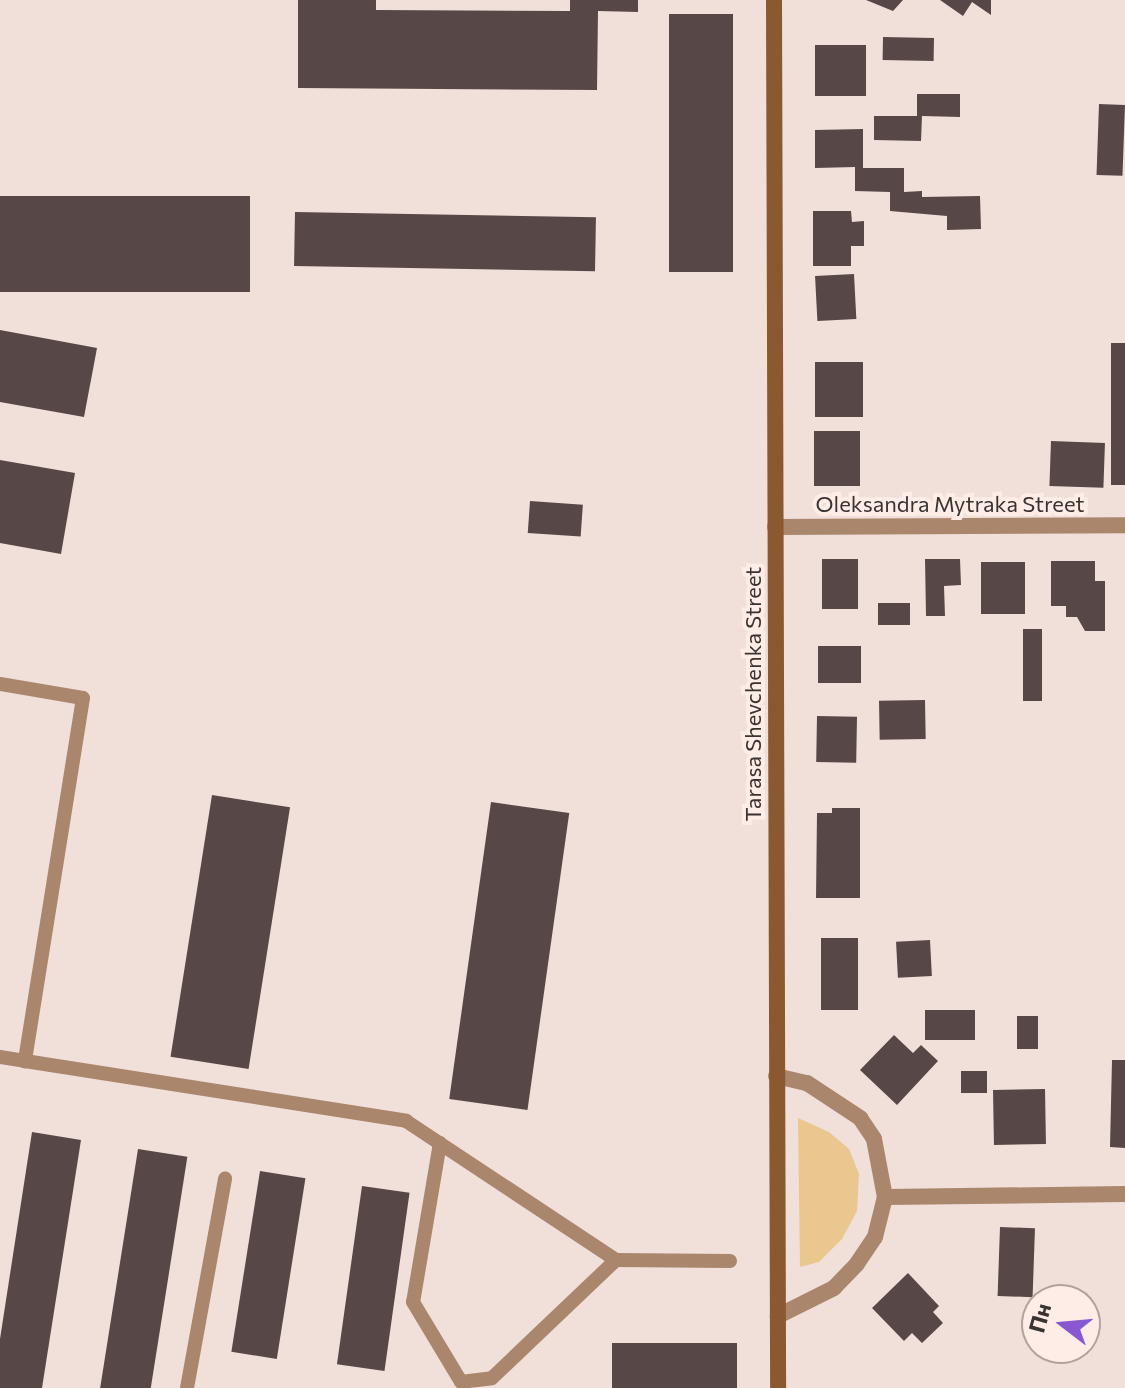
<!DOCTYPE html>
<html>
<head>
<meta charset="utf-8">
<style>
  body { margin:0 }
  #map { position:relative; width:1125px; height:1388px; overflow:hidden; background:#f1dfda; font-family:Commissioner,sans-serif }
  div>[style] { position:absolute }
  .green>* { inset:0; background:#e9c78f }
  .building>* { inset:0; background:#574847; transform-origin:0 0 }
  .lane>* { height:14px; margin:-7px; padding:0 7px; transform-origin:7px; border-radius:7px; background:#a9866c }
  .street>* { height:16px; margin:-8px; padding:0 8px; transform-origin:8px; border-radius:8px; background:#a9866c }
  .secondary>* { height:16px; margin:-8px; padding:0 8px; transform-origin:8px; border-radius:8px; background:#8a592f }
  span { translate:-50% -50%; white-space:nowrap; text-align:center; line-height:1.15; -webkit-text-stroke:8px #feede7; paint-order:stroke }
  .street-label { font-size:22px; color:#3a3331 }
  .north { position:absolute; left:1021px; top:1284px; width:80px; height:80px; box-sizing:border-box; background:#feede7; border:2px solid #b0a39e; border-radius:50%; rotate:286deg; font-size:22px; font-weight:700; line-height:32px; text-align:center; color:#3a3331 }
  .north::after { content:''; display:block; margin:auto; width:28px; height:36px; background:#8758d1; clip-path:polygon(50% 0,100% 100%,50% 72%,0 100%) }
</style>
</head>
<body>
<div id="map">
  <div class="green">
    <i style="clip-path:polygon(798px 1118px,829px 1132px,849px 1149px,859px 1174px,857px 1211px,842px 1239px,819px 1262px,800px 1267px)"></i>
  </div>
  <div class="building">
    <i style="clip-path:polygon(298px 0,376px 0,376px 10px,570px 11px,570px 0,638px 0,638px 12px,598px 11px,597px 90px,298px 88px)"></i>
    <i style="clip-path:polygon(866px 0,903px 0,893px 11px)"></i>
    <i style="clip-path:polygon(940px 0,991px 0,991px 15px,972px 2px,963px 16px)"></i>
    <i style="left:669px;top:14px;width:64px;height:258px"></i>
    <i style="left:883px;top:37px;width:51px;height:23px;rotate:1deg"></i>
    <i style="left:866px;top:45px;width:51px;height:51px;rotate:90deg"></i>
    <i style="clip-path:polygon(917px 94px,960px 94px,960px 117px,922px 116px,921px 141px,874px 140px,874px 116px,917px 116px)"></i>
    <i style="left:1099px;top:104px;width:26px;height:71px;rotate:2deg"></i>
    <i style="clip-path:polygon(863px 129px,863px 168px,904px 168px,904px 192px,922px 191px,922px 197px,980px 196px,981px 229px,947px 230px,947px 216px,890px 211px,890px 192px,855px 191px,855px 167px,815px 168px,815px 130px)"></i>
    <i style="left:0;top:196px;width:250px;height:96px"></i>
    <i style="clip-path:polygon(813px 211px,851px 211px,852px 222px,864px 221px,864px 246px,851px 246px,851px 266px,813px 266px)"></i>
    <i style="left:295px;top:212px;width:301px;height:54px;rotate:1deg"></i>
    <i style="left:854px;top:274px;width:45px;height:39px;rotate:87deg"></i>
    <i style="clip-path:polygon(0 330px,97px 348px,84px 417px,0 402px)"></i>
    <i style="left:1111px;top:343px;width:14px;height:142px"></i>
    <i style="left:815px;top:362px;width:48px;height:55px"></i>
    <i style="left:860px;top:431px;width:55px;height:46px;rotate:90deg"></i>
    <i style="left:1051px;top:441px;width:54px;height:45px;rotate:2deg"></i>
    <i style="clip-path:polygon(0 460px,75px 473px,61px 554px,0 543px)"></i>
    <i style="left:530px;top:501px;width:53px;height:32px;rotate:4deg"></i>
    <i style="left:822px;top:559px;width:36px;height:50px"></i>
    <i style="clip-path:polygon(925px 559px,960px 559px,961px 585px,944px 586px,945px 616px,926px 616px)"></i>
    <i style="clip-path:polygon(1051px 561px,1095px 561px,1095px 581px,1105px 581px,1105px 631px,1085px 631px,1077px 617px,1066px 617px,1066px 606px,1051px 606px)"></i>
    <i style="left:981px;top:562px;width:44px;height:52px"></i>
    <i style="left:878px;top:603px;width:32px;height:22px"></i>
    <i style="left:1023px;top:629px;width:19px;height:72px"></i>
    <i style="left:861px;top:646px;width:37px;height:43px;rotate:90deg"></i>
    <i style="left:925px;top:700px;width:39px;height:46px;rotate:89deg"></i>
    <i style="left:817px;top:716px;width:40px;height:46px;rotate:1deg"></i>
    <i style="left:212px;top:795px;width:79px;height:265px;rotate:9deg"></i>
    <i style="left:491px;top:802px;width:79px;height:300px;rotate:8deg"></i>
    <i style="clip-path:polygon(832px 808px,860px 808px,860px 898px,816px 898px,817px 813px,832px 813px)"></i>
    <i style="left:821px;top:938px;width:37px;height:72px"></i>
    <i style="left:930px;top:940px;width:36px;height:34px;rotate:87deg"></i>
    <i style="left:925px;top:1010px;width:50px;height:30px"></i>
    <i style="left:1017px;top:1016px;width:21px;height:33px"></i>
    <i style="clip-path:polygon(894px 1035px,913px 1053px,921px 1045px,938px 1061px,897px 1105px,860px 1070px)"></i>
    <i style="clip-path:polygon(1112px 1060px,1125px 1060px,1125px 1148px,1110px 1147px)"></i>
    <i style="left:961px;top:1071px;width:26px;height:22px"></i>
    <i style="left:1045px;top:1089px;width:55px;height:52px;rotate:89deg"></i>
    <i style="clip-path:polygon(32px 1132px,81px 1140px,42px 1388px,0 1388px,0 1339px)"></i>
    <i style="left:138px;top:1149px;width:50px;height:242px;rotate:9deg"></i>
    <i style="left:260px;top:1171px;width:46px;height:183px;rotate:9deg"></i>
    <i style="left:362px;top:1186px;width:48px;height:180px;rotate:8deg"></i>
    <i style="left:1000px;top:1227px;width:35px;height:69px;rotate:2deg"></i>
    <i style="clip-path:polygon(908px 1273px,939px 1306px,933px 1312px,943px 1323px,922px 1343px,912px 1333px,904px 1341px,872px 1308px)"></i>
    <i style="left:737px;top:1343px;width:45px;height:125px;rotate:90deg"></i>
  </div>
  <div class="lane">
    <i style="left:0;top:684px;width:84px;rotate:9.6deg"></i>
    <i style="left:83px;top:698px;width:368px;rotate:99.1deg"></i>
    <i style="left:25px;top:1061px;width:386px;rotate:8.9deg"></i>
    <i style="left:406px;top:1121px;width:252px;rotate:33.5deg"></i>
    <i style="left:616px;top:1260px;width:114px;rotate:0.5deg"></i>
    <i style="left:0;top:1057px;width:25px;rotate:9deg"></i>
    <i style="left:440px;top:1143px;width:161px;rotate:99.6deg"></i>
    <i style="left:413px;top:1302px;width:93px;rotate:59deg"></i>
    <i style="left:461px;top:1382px;width:31px;rotate:-7deg"></i>
    <i style="left:492px;top:1378px;width:171px;rotate:-43.6deg"></i>
    <i style="left:187px;top:1388px;width:213px;rotate:-79.7deg"></i>
  </div>
  <div class="street">
    <i style="left:775px;top:527px;width:350px;rotate:-0.3deg"></i>
    <i style="left:776px;top:1076px;width:32px;rotate:13deg"></i>
    <i style="left:807px;top:1083px;width:64px;rotate:33.4deg"></i>
    <i style="left:860px;top:1118px;width:25px;rotate:56deg"></i>
    <i style="left:874px;top:1139px;width:59px;rotate:79.3deg"></i>
    <i style="left:885px;top:1197px;width:41px;rotate:104deg"></i>
    <i style="left:875px;top:1237px;width:32px;rotate:124deg"></i>
    <i style="left:857px;top:1264px;width:33px;rotate:134deg"></i>
    <i style="left:834px;top:1288px;width:63px;rotate:153.4deg"></i>
    <i style="left:885px;top:1197px;width:240px;rotate:-0.7deg"></i>
  </div>
  <div class="secondary">
    <i style="left:774px;top:0;width:1388px;rotate:89.83deg"></i>
  </div>
  <div class="street-label">
    <span style="left:950px;top:504px">Oleksandra Mytraka Street</span>
    <span style="left:753px;top:694px;rotate:-90deg">Tarasa Shevchenka Street</span>
  </div>
  <div class="north">Пн</div>
</div>
</body>
</html>
